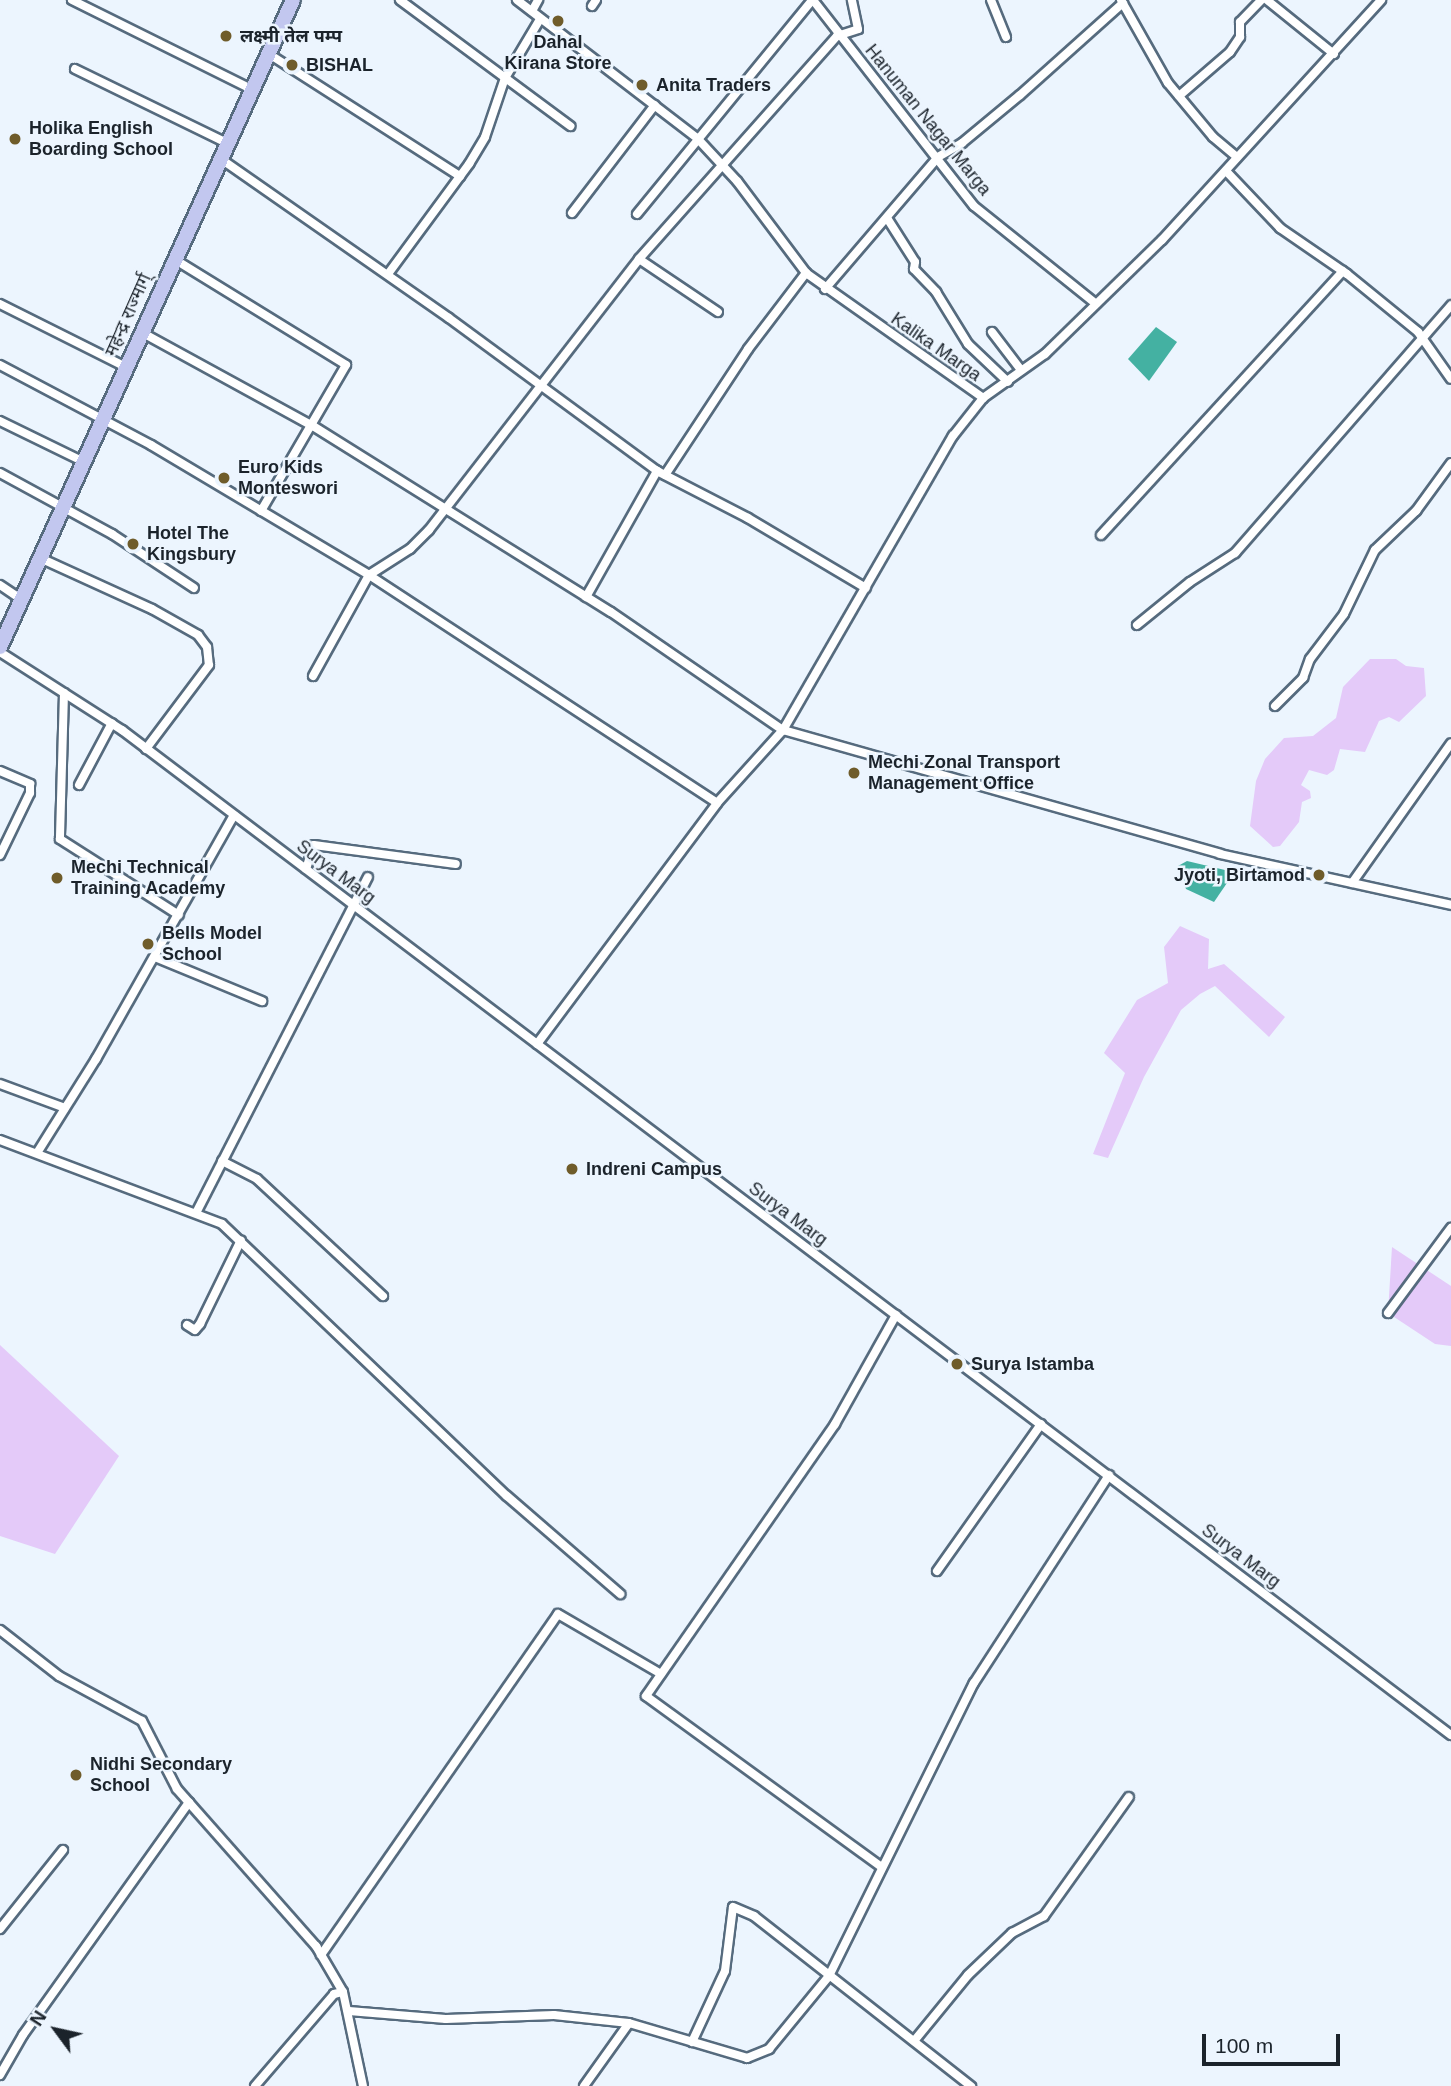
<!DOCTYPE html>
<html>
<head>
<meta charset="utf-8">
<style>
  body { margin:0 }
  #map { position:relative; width:1451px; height:2086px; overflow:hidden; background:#ecf5fe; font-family:Arial,"Noto Sans Devanagari",sans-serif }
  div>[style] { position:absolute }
  .green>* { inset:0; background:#e4caf9 }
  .water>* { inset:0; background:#44b1a2 }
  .roads { filter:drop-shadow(2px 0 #566b7e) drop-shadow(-2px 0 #566b7e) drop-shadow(0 2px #566b7e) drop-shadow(0 -2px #566b7e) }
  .minor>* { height:8px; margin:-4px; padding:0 4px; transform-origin:4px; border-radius:4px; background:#fff }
  .trunk>* { height:14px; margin:-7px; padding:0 7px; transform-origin:7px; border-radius:7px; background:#c2c7ef }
  .dots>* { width:19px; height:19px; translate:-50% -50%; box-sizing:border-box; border:4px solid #ecf5fe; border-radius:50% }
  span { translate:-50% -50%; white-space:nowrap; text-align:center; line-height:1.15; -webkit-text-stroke:5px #ecf5fe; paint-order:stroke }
  .poi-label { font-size:18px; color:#1b232b; font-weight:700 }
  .left { translate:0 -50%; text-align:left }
  .right { translate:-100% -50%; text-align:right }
  .street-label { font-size:18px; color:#1b232b }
  .north { position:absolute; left:21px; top:1995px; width:70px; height:70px; -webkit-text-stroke:5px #ecf5fe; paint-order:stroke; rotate:303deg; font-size:19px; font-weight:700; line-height:28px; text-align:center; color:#1b232b }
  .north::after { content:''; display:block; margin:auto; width:24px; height:32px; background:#1b232b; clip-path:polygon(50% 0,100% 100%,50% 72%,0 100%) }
  .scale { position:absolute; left:1202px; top:2034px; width:138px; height:32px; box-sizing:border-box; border:4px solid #1b232b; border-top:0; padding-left:9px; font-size:21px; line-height:24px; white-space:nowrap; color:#1b232b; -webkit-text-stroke:5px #ecf5fe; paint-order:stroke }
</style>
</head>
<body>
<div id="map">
  <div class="green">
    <i style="clip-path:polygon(1370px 659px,1396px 659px,1406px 666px,1424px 668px,1426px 696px,1399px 722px,1389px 717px,1379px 721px,1365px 752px,1340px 749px,1334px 770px,1327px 775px,1309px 770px,1301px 785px,1310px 791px,1311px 798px,1302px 802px,1299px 822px,1280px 846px,1273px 847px,1250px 826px,1256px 781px,1265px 759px,1284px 738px,1313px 736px,1336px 718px,1343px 687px)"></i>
    <i style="clip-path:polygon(1180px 926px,1209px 939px,1208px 969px,1224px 964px,1285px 1017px,1269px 1037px,1215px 986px,1200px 994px,1181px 1010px,1144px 1077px,1108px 1158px,1093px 1154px,1125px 1073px,1104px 1053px,1137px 1000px,1168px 983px,1164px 947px)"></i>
    <i style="clip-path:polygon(1392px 1247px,1451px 1286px,1451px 1346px,1435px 1344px,1388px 1313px)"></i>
    <i style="clip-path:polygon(0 1345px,119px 1456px,55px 1554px,0 1536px)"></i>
  </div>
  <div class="water">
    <i style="clip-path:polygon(1156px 327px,1177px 342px,1149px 381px,1128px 359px)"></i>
    <i style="clip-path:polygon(1187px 861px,1225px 870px,1229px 880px,1214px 902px,1186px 889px,1178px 866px)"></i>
  </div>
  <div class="roads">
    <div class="minor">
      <i style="left:72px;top:0;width:202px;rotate:26.4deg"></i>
      <i style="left:400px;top:0;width:212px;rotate:36.5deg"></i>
      <i style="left:517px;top:0;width:227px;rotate:37.5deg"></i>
      <i style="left:697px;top:138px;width:59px;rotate:47.1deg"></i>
      <i style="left:737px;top:181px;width:115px;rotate:53.1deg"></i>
      <i style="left:806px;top:273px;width:217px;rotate:35.2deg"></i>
      <i style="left:983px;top:398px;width:76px;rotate:-35.4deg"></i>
      <i style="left:1045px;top:354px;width:163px;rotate:-44.3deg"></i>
      <i style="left:1162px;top:240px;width:325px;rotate:-47.6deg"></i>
      <i style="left:813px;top:0;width:261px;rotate:52deg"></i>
      <i style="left:974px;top:206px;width:154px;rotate:38.7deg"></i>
      <i style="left:991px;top:0;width:40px;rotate:68deg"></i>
      <i style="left:1121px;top:0;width:95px;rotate:60.5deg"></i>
      <i style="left:1168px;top:83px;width:70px;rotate:50.2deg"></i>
      <i style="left:1213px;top:137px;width:30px;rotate:40deg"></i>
      <i style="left:1267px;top:0;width:86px;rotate:38.9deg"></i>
      <i style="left:592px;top:6px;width:7px;rotate:-56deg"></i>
      <i style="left:532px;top:11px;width:13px;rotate:-61deg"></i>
      <i style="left:269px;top:54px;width:227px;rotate:32.6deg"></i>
      <i style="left:75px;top:69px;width:171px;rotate:26deg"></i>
      <i style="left:1179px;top:96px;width:67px;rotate:-40.8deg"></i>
      <i style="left:1230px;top:52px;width:18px;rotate:-56deg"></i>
      <i style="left:1240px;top:37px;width:15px;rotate:-90deg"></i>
      <i style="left:1240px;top:22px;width:30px;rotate:-46deg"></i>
      <i style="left:221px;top:159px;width:278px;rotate:34.9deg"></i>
      <i style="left:449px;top:318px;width:258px;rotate:36.3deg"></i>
      <i style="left:657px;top:471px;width:102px;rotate:27.3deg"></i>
      <i style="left:748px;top:518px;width:137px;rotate:30.7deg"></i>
      <i style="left:1226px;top:171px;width:79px;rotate:46.5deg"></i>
      <i style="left:1280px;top:228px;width:81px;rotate:34.5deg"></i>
      <i style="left:1347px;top:274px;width:92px;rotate:39.2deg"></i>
      <i style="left:1418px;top:332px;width:57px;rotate:54.9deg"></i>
      <i style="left:572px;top:213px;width:136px;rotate:-52.5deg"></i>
      <i style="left:637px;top:214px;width:276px;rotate:-50.7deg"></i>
      <i style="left:887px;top:218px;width:52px;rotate:57.5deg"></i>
      <i style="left:915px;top:262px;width:7px;rotate:98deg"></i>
      <i style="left:914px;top:269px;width:32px;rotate:46deg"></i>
      <i style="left:936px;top:292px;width:61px;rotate:58.4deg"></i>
      <i style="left:968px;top:344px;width:55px;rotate:43.5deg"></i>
      <i style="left:174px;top:259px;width:202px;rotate:31.6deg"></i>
      <i style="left:346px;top:365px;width:169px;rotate:120.2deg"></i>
      <i style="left:639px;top:259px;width:95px;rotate:33.9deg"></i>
      <i style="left:388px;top:274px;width:137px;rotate:-53.6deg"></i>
      <i style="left:469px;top:164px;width:31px;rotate:-59deg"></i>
      <i style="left:485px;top:137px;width:62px;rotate:-71.3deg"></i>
      <i style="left:505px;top:78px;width:69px;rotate:-59.3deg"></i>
      <i style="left:825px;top:289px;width:174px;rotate:-49.4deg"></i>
      <i style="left:938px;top:157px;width:28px;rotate:-30deg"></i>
      <i style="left:962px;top:143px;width:75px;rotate:-39.6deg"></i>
      <i style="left:1020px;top:95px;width:138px;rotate:-41.8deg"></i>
      <i style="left:0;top:304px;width:141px;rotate:26.6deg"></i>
      <i style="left:141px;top:332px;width:196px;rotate:28.7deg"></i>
      <i style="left:313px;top:426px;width:351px;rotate:32deg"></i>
      <i style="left:611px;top:612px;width:209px;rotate:34.5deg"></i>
      <i style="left:783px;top:730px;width:454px;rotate:15.8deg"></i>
      <i style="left:1220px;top:854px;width:237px;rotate:12.4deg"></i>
      <i style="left:992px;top:332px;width:48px;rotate:52.7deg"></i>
      <i style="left:0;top:365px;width:171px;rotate:27.9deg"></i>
      <i style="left:151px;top:445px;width:254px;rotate:30.8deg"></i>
      <i style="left:369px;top:575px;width:416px;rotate:33.2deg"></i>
      <i style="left:0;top:421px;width:93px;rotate:26deg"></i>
      <i style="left:0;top:473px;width:128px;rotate:28.6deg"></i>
      <i style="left:112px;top:534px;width:98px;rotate:33.4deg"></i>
      <i style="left:665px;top:475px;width:151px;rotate:-56.6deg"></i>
      <i style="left:748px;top:349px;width:96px;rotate:-52.7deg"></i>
      <i style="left:1101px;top:535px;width:358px;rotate:-47.5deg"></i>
      <i style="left:40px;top:558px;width:123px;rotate:24.5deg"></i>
      <i style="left:152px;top:609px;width:53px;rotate:29.5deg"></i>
      <i style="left:198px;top:635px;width:15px;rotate:53deg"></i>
      <i style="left:207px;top:647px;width:18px;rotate:84deg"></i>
      <i style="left:209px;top:665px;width:105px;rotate:126.9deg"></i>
      <i style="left:0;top:585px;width:23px;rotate:34deg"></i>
      <i style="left:586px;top:597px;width:145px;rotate:-60.6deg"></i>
      <i style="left:1137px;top:625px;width:68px;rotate:-39.1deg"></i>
      <i style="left:1190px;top:582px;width:54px;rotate:-32.8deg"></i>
      <i style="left:1235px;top:553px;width:329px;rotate:-48.9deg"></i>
      <i style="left:0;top:652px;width:145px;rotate:32.6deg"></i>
      <i style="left:122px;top:730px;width:1666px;rotate:37.1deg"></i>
      <i style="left:313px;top:676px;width:115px;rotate:-61deg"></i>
      <i style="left:369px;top:575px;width:49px;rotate:-32.4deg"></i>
      <i style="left:410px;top:549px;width:27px;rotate:-45deg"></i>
      <i style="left:429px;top:530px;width:343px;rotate:-52.2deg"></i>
      <i style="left:639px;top:259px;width:298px;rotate:-48.4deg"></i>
      <i style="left:837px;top:36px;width:22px;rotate:-18deg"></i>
      <i style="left:858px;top:29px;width:30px;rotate:-102deg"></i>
      <i style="left:64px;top:693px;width:146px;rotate:91.6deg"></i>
      <i style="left:60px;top:839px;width:141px;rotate:32.6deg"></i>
      <i style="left:1275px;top:706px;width:40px;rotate:-45deg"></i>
      <i style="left:1303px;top:678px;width:20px;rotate:-70deg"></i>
      <i style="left:1310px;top:659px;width:56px;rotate:-52.9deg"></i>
      <i style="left:1344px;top:614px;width:71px;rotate:-64.2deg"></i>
      <i style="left:1375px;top:550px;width:57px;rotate:-43.6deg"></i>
      <i style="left:1416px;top:511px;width:59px;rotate:-53.9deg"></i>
      <i style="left:0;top:771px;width:33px;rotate:23deg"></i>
      <i style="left:30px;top:784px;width:9px;rotate:90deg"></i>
      <i style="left:30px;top:793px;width:69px;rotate:115.8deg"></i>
      <i style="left:79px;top:785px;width:70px;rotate:-62deg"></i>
      <i style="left:306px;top:869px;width:25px;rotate:-72deg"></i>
      <i style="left:314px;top:845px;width:143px;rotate:7.6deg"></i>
      <i style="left:1352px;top:883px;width:171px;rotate:-54.7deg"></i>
      <i style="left:155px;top:957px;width:116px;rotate:22.4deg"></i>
      <i style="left:537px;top:1044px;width:301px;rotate:-53.2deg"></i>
      <i style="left:717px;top:803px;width:98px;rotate:-47.9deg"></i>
      <i style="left:783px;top:730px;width:340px;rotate:-60deg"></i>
      <i style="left:953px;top:436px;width:48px;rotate:-51.7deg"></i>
      <i style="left:0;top:1084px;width:69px;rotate:20.3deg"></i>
      <i style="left:0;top:1140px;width:237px;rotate:20.7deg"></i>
      <i style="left:222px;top:1224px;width:394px;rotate:43.7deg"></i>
      <i style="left:507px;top:1496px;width:150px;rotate:40.9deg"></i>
      <i style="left:37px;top:1153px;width:111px;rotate:-57.9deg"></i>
      <i style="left:96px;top:1059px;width:280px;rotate:-60.5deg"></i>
      <i style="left:222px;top:1161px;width:39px;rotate:27deg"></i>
      <i style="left:257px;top:1179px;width:172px;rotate:42.9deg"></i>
      <i style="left:197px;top:1211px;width:375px;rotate:-62.9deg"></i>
      <i style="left:1388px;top:1313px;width:106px;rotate:-53.5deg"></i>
      <i style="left:187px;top:1325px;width:9px;rotate:32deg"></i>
      <i style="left:195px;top:1330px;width:8px;rotate:-50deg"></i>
      <i style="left:200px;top:1324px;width:93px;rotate:-64deg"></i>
      <i style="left:937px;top:1571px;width:180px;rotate:-54.7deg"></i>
      <i style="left:0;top:1630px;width:75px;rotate:37.9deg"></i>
      <i style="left:59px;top:1676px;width:94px;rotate:28.5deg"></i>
      <i style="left:142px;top:1721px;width:76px;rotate:62.8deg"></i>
      <i style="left:177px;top:1789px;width:210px;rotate:48.5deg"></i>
      <i style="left:316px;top:1946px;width:53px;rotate:59.6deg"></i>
      <i style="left:343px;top:1992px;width:96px;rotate:78deg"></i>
      <i style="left:880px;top:1866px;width:289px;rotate:-144deg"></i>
      <i style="left:646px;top:1696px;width:331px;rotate:-55.2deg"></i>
      <i style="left:835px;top:1424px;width:125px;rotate:-60.8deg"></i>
      <i style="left:0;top:1929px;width:101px;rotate:-51.4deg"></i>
      <i style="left:321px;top:1955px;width:415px;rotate:-55.2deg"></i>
      <i style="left:558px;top:1614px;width:119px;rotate:30.2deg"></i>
      <i style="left:349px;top:2011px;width:97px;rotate:4.7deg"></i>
      <i style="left:446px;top:2019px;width:108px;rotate:-2.1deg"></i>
      <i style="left:554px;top:2015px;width:75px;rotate:6.1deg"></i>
      <i style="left:629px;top:2023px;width:123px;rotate:16.5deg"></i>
      <i style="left:747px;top:2058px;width:24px;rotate:-22deg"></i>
      <i style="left:769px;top:2049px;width:94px;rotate:-50.6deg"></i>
      <i style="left:829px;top:1976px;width:327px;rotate:-63.7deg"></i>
      <i style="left:974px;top:1683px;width:248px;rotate:-57deg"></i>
      <i style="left:914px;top:2041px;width:85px;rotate:-50.7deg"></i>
      <i style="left:968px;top:1975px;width:61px;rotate:-43.7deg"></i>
      <i style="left:1012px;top:1933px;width:36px;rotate:-28deg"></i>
      <i style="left:1044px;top:1916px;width:146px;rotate:-54.5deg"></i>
      <i style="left:692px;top:2042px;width:78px;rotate:-65.1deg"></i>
      <i style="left:725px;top:1971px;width:64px;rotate:-82.9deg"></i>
      <i style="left:733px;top:1907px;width:23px;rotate:23deg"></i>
      <i style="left:754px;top:1916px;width:276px;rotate:38.1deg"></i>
      <i style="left:0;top:2075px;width:46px;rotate:-60.1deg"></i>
      <i style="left:23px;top:2035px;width:286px;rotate:-54.5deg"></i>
      <i style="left:255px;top:2086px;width:121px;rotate:-49.3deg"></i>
      <i style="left:334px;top:1994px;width:9px;rotate:-13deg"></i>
      <i style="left:584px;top:2086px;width:77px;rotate:-54.5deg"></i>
    </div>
    <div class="trunk">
      <i style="left:0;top:647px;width:710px;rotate:-65.64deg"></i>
    </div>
  </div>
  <div class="dots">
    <i style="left:558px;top:21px;background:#6f5c2a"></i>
    <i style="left:226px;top:36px;background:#6f5c2a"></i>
    <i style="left:292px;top:65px;background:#6f5c2a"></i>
    <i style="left:642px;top:85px;background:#6f5c2a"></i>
    <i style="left:15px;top:139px;background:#6f5c2a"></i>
    <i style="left:224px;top:478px;background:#6f5c2a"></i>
    <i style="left:133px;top:544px;background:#6f5c2a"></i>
    <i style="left:854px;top:773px;background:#6f5c2a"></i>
    <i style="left:1319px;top:875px;background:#6f5c2a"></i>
    <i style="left:57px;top:878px;background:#6f5c2a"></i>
    <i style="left:148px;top:944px;background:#6f5c2a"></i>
    <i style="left:572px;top:1169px;background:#6f5c2a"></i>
    <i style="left:957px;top:1364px;background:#6f5c2a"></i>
    <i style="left:76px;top:1775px;background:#6f5c2a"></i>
  </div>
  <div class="poi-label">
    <span class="left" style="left:240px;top:36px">लक्ष्मी तेल पम्प</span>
    <span style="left:558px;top:53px">Dahal<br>Kirana Store</span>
    <span class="left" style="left:306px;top:65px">BISHAL</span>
    <span class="left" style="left:656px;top:85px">Anita Traders</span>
    <span class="left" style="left:29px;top:139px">Holika English<br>Boarding School</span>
    <span class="left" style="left:238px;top:478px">Euro Kids<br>Monteswori</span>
    <span class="left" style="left:147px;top:544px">Hotel The<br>Kingsbury</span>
    <span class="left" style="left:868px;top:773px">Mechi Zonal Transport<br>Management Office</span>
    <span class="left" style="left:71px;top:878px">Mechi Technical<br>Training Academy</span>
    <span class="right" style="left:1305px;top:875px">Jyoti, Birtamod</span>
    <span class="left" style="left:162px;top:944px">Bells Model<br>School</span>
    <span class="left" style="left:586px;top:1169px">Indreni Campus</span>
    <span class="left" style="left:971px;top:1364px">Surya Istamba</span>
    <span class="left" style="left:90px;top:1775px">Nidhi Secondary<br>School</span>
  </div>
  <div class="street-label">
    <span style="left:928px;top:120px;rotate:51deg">Hanuman Nagar Marga</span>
    <span style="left:128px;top:315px;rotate:-66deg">महेन्द्र राज्मार्ग्</span>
    <span style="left:936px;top:347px;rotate:35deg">Kalika Marga</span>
    <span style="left:336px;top:872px;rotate:37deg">Surya Marg</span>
    <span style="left:788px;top:1214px;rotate:37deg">Surya Marg</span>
    <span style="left:1241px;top:1556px;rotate:37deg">Surya Marg</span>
  </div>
  <div class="north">N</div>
  <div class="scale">100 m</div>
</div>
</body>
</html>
